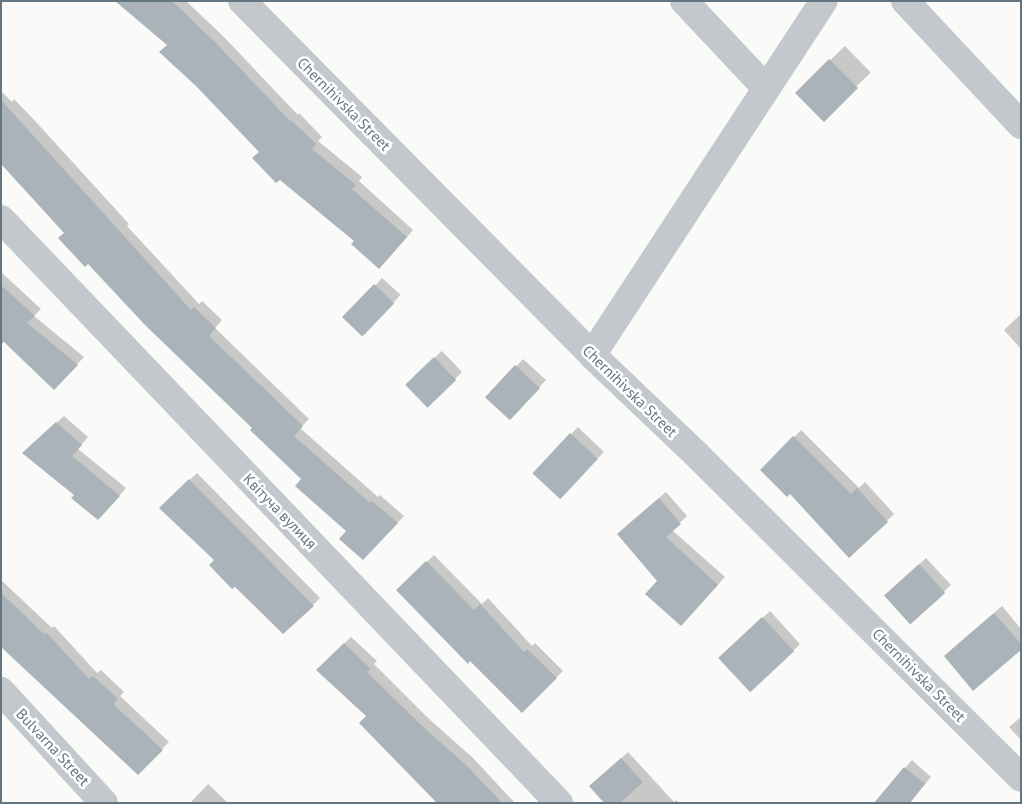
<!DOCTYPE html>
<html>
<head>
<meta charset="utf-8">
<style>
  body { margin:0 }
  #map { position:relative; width:1022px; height:804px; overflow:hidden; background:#fafaf8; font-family:"PT Sans",sans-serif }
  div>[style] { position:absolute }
  .shadow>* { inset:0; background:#0003; transform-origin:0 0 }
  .building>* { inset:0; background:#aab3b9; transform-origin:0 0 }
  .street>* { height:28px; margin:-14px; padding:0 14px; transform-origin:14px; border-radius:14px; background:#c3c8cc }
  span { translate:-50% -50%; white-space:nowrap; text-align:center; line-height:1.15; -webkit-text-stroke:5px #fff; paint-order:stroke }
  .street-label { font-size:15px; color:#657683 }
  .frame { position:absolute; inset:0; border:2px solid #657683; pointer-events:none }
</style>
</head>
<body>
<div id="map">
  <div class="shadow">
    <i style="clip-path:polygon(118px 1px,186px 1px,223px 36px,298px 115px,299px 113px,322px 137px,318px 141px,362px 177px,359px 181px,413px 230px,386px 261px,356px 241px,261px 152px,168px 44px)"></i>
    <i style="left:845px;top:46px;width:37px;height:68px;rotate:46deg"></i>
    <i style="clip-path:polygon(1px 91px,12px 102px,14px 99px,37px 123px,129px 224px,127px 226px,199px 304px,202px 301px,222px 320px,215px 328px,309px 419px,300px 428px,378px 497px,380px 495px,404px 516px,363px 558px,348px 531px,303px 479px,89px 262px,66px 233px,1px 162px)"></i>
    <i style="clip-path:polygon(1px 272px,41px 309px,34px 316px,84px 357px,61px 381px,4px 340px,1px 343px)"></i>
    <i style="left:382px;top:278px;width:25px;height:54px;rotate:42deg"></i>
    <i style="clip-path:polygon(1021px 314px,1021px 349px,1004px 330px)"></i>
    <i style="clip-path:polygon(442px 351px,462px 372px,455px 379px,413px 377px)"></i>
    <i style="clip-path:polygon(523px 359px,546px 380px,517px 412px,487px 398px)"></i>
    <i style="clip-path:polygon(64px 416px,88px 437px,78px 449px,126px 488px,105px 512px,76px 494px,31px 446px)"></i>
    <i style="left:578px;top:427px;width:36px;height:63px;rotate:44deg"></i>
    <i style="clip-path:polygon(801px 430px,859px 488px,865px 482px,894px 514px,849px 557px,790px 492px,762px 470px)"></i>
    <i style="clip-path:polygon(197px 473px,320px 598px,313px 605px,216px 560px,161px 508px)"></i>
    <i style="clip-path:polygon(666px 492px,687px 516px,672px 530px,725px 577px,688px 617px,659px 581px,625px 527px)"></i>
    <i style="clip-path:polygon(434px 555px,482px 604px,488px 598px,532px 646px,535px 643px,563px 671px,522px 711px,398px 590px)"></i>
    <i style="clip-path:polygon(926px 558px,951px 585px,911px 623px,893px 589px)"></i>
    <i style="clip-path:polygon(1px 580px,52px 628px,54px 626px,97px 673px,101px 670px,124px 692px,120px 696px,169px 742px,138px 773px,1px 645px)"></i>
    <i style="clip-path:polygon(1002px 606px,1021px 629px,1021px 649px,952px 649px)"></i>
    <i style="clip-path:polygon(770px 611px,800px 644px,793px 651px,727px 651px)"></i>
    <i style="clip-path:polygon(351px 637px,377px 661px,374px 664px,428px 718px,473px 758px,515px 803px,438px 803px,368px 716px,318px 670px)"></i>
    <i style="clip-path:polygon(1021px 717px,1021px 740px,1009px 727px)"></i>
    <i style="clip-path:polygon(628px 752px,674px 802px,676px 800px,679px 803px,606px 803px,598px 779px)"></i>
    <i style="clip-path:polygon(912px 760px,931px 777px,909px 803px,875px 803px)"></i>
    <i style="clip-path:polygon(208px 784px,228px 803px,190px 803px)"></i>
  </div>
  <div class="building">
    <i style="clip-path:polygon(115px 1px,172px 1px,216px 43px,290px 121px,291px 120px,316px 144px,312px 149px,356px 185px,352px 189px,407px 237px,379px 269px,351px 244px,354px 241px,280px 180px,276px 183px,252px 158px,259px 152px,196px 86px,159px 52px,167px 45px)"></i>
    <i style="left:829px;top:59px;width:41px;height:48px;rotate:45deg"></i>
    <i style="clip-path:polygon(1px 100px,191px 310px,194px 307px,216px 328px,209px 336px,303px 426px,294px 436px,370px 503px,372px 501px,398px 523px,363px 560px,339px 539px,346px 531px,295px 486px,301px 479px,250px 430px,252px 428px,146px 326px,88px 264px,85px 267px,58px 238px,64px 233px,1px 164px)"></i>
    <i style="left:374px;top:284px;width:28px;height:46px;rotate:44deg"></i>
    <i style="clip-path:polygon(1px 285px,35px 316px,27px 323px,78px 365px,54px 390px,4px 342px,1px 344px)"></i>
    <i style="left:434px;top:357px;width:32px;height:40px;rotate:46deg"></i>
    <i style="left:515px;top:365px;width:34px;height:44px;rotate:43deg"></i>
    <i style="clip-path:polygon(56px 422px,82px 445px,72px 456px,120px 496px,98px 520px,71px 498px,74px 495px,22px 453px)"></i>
    <i style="left:570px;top:433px;width:38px;height:55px;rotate:43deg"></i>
    <i style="clip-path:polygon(793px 436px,851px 494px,857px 488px,888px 522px,849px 558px,790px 494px,787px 497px,760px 470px)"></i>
    <i style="clip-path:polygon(189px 479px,314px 606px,283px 634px,235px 587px,232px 589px,209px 565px,214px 560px,159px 508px)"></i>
    <i style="clip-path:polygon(659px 498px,681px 524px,666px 537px,718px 585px,681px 626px,645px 594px,657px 581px,617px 534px)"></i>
    <i style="clip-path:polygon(426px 561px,474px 610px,480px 604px,524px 652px,527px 649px,557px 678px,522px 713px,470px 661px,468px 664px,396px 590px)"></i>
    <i style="left:919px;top:564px;width:39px;height:47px;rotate:48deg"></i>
    <i style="clip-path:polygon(1px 593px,44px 634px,46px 632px,89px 679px,93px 676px,118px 699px,113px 704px,163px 750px,138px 775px,1px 647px)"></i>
    <i style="clip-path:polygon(994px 613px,1021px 644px,1021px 650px,973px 691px,944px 656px)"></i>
    <i style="left:762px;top:617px;width:47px;height:60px;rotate:47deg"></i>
    <i style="clip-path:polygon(344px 643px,371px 669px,367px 672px,421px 725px,466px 765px,502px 803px,437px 803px,359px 723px,366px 716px,316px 670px)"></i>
    <i style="clip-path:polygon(621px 758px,643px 782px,620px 803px,604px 803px,589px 786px)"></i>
    <i style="clip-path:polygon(904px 767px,925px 784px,910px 803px,874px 803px)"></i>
  </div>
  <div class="street">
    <i style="left:242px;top:1px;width:498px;rotate:45.3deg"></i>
    <i style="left:592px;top:355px;width:142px;rotate:43.6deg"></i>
    <i style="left:695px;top:453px;width:460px;rotate:44.9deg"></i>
    <i style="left:684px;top:1px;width:120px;rotate:46.7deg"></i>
    <i style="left:905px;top:1px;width:170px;rotate:46.9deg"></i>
    <i style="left:1px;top:219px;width:808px;rotate:46.3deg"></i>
    <i style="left:592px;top:355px;width:423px;rotate:-56.8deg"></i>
    <i style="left:1px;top:691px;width:152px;rotate:47.4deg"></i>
  </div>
  <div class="street-label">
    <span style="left:344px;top:104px;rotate:45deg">Chernihivska Street</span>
    <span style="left:630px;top:391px;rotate:44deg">Chernihivska Street</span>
    <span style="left:280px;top:511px;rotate:46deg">Квітуча вулиця</span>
    <span style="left:919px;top:675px;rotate:45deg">Chernihivska Street</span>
    <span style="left:53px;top:747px;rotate:47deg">Bulvarna Street</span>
  </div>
  <div class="frame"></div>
</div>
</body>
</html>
